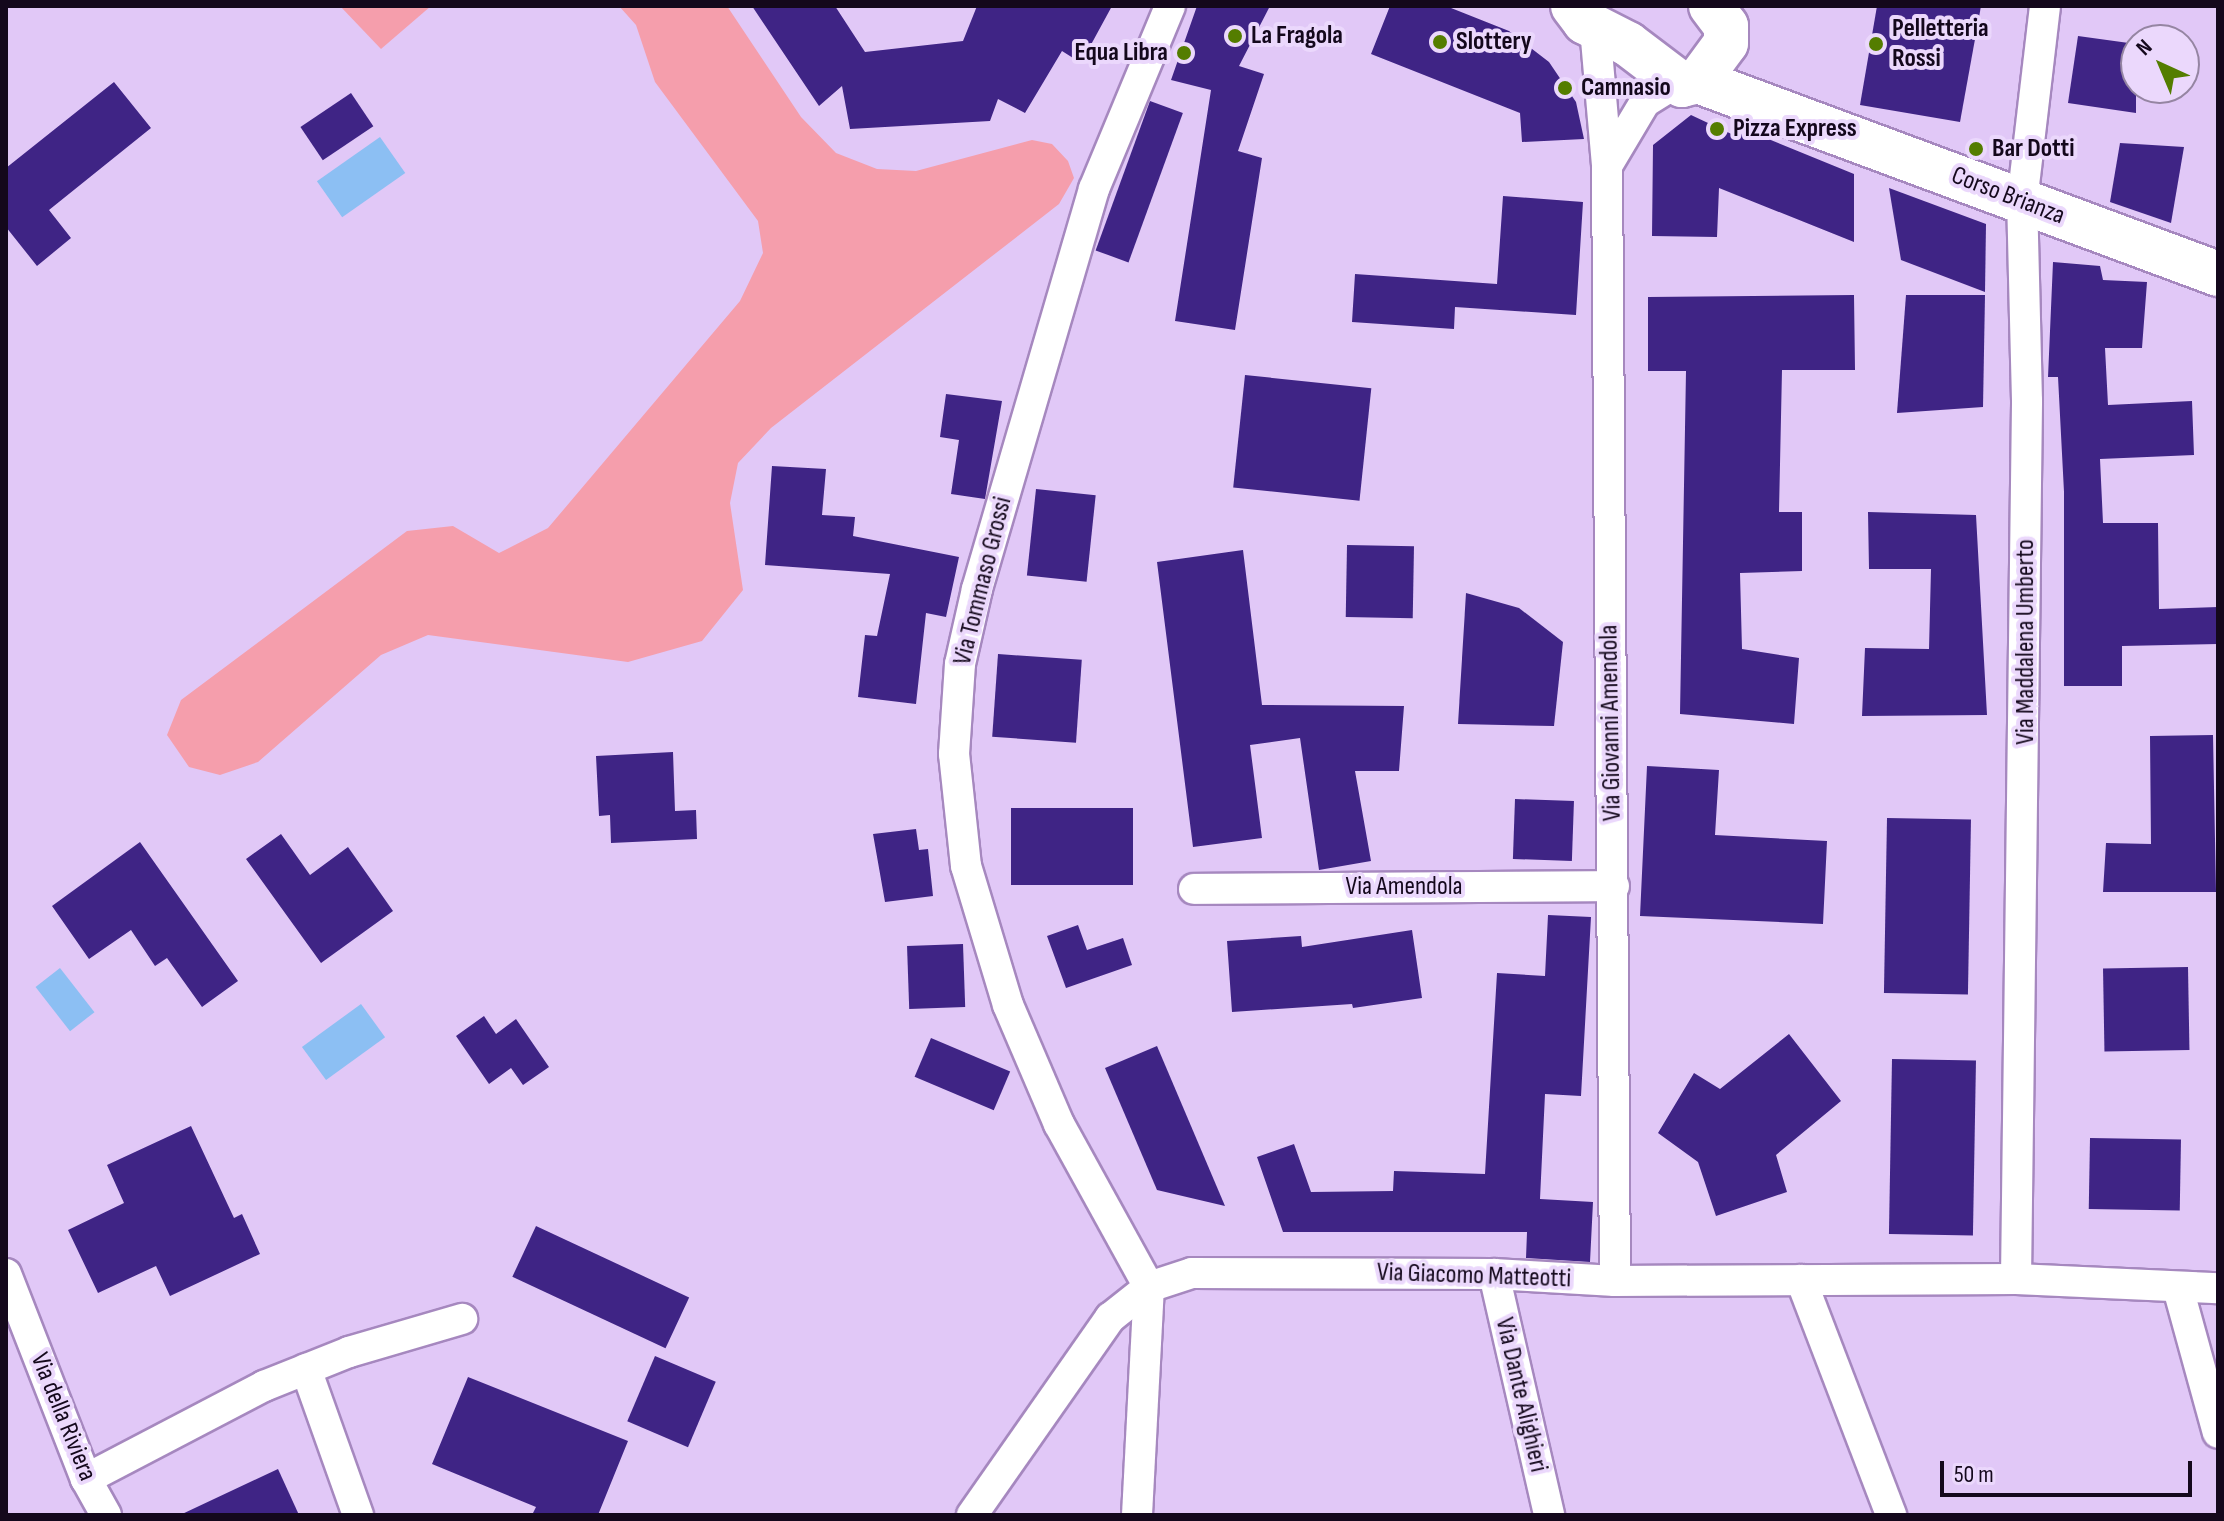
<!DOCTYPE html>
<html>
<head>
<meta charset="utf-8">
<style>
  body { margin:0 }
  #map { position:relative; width:2224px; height:1521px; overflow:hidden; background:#e1c8f7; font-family:"Sofia Sans Condensed",sans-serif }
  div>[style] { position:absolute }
  .green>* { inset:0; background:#f59eac }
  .water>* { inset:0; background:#8cbff3; transform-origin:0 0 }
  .building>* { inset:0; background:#3f2485; transform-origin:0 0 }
  .roads { filter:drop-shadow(2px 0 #a688bf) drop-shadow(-2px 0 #a688bf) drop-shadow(0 2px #a688bf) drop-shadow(0 -2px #a688bf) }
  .street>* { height:30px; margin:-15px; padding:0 15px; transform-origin:15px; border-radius:15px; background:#fff }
  .secondary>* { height:44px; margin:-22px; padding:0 22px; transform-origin:22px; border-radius:22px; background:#fff }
  .dots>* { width:22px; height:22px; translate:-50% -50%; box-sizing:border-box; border:4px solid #ebd8fc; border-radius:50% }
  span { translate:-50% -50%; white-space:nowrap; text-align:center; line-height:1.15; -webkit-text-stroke:8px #ebd8fc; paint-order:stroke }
  .poi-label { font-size:26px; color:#14081c; font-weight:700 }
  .left { translate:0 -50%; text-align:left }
  .right { translate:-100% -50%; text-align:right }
  .street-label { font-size:26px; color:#14081c }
  .frame { position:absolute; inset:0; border:8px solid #14081c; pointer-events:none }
  .north { position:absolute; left:2120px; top:24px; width:80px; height:80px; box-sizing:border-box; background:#ebd8fc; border:2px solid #9585a2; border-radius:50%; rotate:316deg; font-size:22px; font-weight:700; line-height:32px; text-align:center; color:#14081c }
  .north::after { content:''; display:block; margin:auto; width:28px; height:36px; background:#547d00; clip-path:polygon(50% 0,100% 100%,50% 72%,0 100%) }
  .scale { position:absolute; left:1940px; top:1461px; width:252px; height:36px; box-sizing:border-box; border:4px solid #14081c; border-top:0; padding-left:10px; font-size:24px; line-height:28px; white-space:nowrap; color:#14081c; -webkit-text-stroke:6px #ebd8fc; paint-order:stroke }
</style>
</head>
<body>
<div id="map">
  <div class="green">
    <i style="clip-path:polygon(340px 6px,431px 6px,381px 49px)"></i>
    <i style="clip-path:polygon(619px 6px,727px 6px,801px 117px,836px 153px,877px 169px,916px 171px,1032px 140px,1052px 144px,1068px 161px,1074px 178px,1059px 204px,771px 428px,738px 463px,730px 503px,743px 590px,702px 641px,628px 662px,428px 635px,381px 655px,258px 762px,220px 775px,189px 767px,167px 735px,181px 700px,407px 531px,453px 526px,499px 553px,548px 528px,740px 301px,763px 253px,758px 221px,655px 82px,636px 25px)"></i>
  </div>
  <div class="water">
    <i style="left:380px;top:137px;width:44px;height:77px;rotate:55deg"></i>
    <i style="left:60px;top:968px;width:56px;height:31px;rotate:52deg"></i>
    <i style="left:361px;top:1004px;width:41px;height:73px;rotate:54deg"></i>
  </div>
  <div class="building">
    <i style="clip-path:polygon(752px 6px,835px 6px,865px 52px,963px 41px,977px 6px,1112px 6px,1081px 63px,1062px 51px,1025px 113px,998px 99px,990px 121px,850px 129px,842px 86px,819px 106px)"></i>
    <i style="clip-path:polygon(1197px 6px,1270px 6px,1239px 66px,1264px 74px,1238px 151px,1262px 158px,1235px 330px,1175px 321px,1211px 90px,1171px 80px)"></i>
    <i style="clip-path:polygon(1390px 6px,1446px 6px,1509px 31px,1549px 62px,1576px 102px,1584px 139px,1522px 142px,1520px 113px,1371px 54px)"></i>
    <i style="clip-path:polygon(1877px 6px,1981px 6px,1960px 122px,1860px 105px)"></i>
    <i style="clip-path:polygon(2078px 36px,2136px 44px,2136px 113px,2068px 103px)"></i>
    <i style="clip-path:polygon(114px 82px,151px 128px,49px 210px,71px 238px,37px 266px,6px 227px,6px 168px)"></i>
    <i style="left:351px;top:93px;width:40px;height:61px;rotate:56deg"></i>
    <i style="left:1150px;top:101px;width:35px;height:159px;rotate:20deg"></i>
    <i style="clip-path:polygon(1691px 115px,1740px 138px,1744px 129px,1854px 174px,1854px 242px,1719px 188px,1717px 237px,1652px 236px,1653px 145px)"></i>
    <i style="clip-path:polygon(2120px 143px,2184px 147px,2171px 223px,2110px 202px)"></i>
    <i style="clip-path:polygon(1889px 188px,1986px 224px,1985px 292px,1901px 260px)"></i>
    <i style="clip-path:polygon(1503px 196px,1583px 202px,1576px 315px,1455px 307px,1454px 329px,1352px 322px,1355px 274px,1497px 284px)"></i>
    <i style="clip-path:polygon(2053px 262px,2100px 266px,2103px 280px,2147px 282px,2142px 348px,2105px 348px,2108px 405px,2192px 401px,2194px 455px,2100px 459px,2103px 523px,2158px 523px,2159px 609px,2218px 607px,2218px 644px,2122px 646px,2122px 686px,2064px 686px,2064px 492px,2058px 377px,2048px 377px)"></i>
    <i style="clip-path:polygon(1854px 295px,1855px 370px,1782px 370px,1779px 512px,1802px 512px,1802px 571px,1740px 573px,1742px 649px,1799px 658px,1794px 724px,1680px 714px,1686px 371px,1648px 371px,1648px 297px)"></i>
    <i style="clip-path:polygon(1906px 295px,1985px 295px,1983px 407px,1897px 413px)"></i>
    <i style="left:1245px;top:375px;width:127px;height:113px;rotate:6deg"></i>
    <i style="clip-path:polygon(946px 394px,1002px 401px,985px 499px,951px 494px,959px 440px,940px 437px)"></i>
    <i style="clip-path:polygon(772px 466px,826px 469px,822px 515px,855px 517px,853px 536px,959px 557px,946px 617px,926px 613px,916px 704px,858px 697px,865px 635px,877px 636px,890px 574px,765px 565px)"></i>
    <i style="left:1036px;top:489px;width:60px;height:87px;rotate:6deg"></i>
    <i style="clip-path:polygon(1868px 512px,1976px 515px,1987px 715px,1862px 716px,1865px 648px,1929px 649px,1931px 569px,1869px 569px)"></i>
    <i style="left:1347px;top:545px;width:67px;height:72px;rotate:1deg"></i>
    <i style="clip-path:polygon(1243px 550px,1262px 705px,1404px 706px,1399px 771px,1355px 771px,1371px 861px,1319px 870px,1300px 738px,1250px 745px,1262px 838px,1193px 847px,1157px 562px)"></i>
    <i style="clip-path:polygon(1466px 593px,1519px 608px,1563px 642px,1554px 726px,1458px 724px)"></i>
    <i style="left:998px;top:654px;width:84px;height:83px;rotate:4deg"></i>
    <i style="clip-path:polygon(2213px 735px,2216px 892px,2103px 892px,2106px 843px,2151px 844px,2150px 736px)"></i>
    <i style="clip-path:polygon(673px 752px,675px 811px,696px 810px,697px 839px,611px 843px,610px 815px,599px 816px,596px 756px)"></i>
    <i style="clip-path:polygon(1647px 766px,1719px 770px,1715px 835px,1827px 841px,1823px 924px,1640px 916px)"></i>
    <i style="left:1515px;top:799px;width:59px;height:60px;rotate:2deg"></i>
    <i style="left:1011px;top:808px;width:122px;height:77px"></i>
    <i style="left:1887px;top:818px;width:84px;height:175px;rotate:1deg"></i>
    <i style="clip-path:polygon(916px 829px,919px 850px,928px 849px,933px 896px,885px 902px,873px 834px)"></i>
    <i style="clip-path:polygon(281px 834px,310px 875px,348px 847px,393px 911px,321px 963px,246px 859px)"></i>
    <i style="clip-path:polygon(140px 842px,238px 981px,202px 1007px,167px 958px,155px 966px,131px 930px,89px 959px,52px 906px)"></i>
    <i style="clip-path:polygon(1548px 915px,1591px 917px,1581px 1096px,1545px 1094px,1540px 1199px,1593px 1202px,1590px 1262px,1526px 1258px,1527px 1232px,1283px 1232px,1257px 1157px,1294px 1144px,1311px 1192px,1393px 1191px,1394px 1171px,1485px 1174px,1497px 973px,1545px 976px)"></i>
    <i style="clip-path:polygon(1078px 925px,1087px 950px,1123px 938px,1132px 965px,1066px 988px,1047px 936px)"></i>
    <i style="clip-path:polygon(1412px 930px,1422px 998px,1353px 1008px,1352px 1004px,1232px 1012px,1227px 941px,1301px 936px,1302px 947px)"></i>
    <i style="left:963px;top:944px;width:63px;height:56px;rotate:88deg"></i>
    <i style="left:2188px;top:967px;width:83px;height:85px;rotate:89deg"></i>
    <i style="clip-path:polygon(484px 1016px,496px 1034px,516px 1019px,549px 1067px,523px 1085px,511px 1068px,489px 1084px,456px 1036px)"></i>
    <i style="clip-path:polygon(1789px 1034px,1841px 1101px,1776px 1155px,1787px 1192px,1716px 1216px,1698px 1162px,1658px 1133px,1694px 1073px,1720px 1089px)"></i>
    <i style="left:931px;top:1038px;width:86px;height:42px;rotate:23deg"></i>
    <i style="clip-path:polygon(1157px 1046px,1225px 1206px,1157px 1190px,1105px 1068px)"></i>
    <i style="left:1892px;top:1059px;width:84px;height:175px;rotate:1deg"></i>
    <i style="clip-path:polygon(191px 1126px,234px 1218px,242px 1214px,260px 1254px,170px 1296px,156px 1266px,98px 1293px,68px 1230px,124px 1203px,107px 1165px)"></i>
    <i style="left:2090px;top:1138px;width:91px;height:71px;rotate:1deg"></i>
    <i style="left:536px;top:1226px;width:169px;height:56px;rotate:25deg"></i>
    <i style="left:655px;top:1356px;width:66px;height:71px;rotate:23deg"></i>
    <i style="clip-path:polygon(468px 1377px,628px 1441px,598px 1515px,532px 1515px,536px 1507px,432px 1464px)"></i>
    <i style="clip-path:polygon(278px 1469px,299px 1515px,180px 1515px)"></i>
  </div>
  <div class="roads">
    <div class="street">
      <i style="left:1595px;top:28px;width:138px;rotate:85deg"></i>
      <i style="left:1607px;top:165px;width:1116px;rotate:89.59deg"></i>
      <i style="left:1608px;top:164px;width:72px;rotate:-59.2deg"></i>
      <i style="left:1645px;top:102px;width:36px;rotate:-32deg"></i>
      <i style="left:1194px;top:889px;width:420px;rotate:-0.4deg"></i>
      <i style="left:6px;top:1274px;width:220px;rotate:68.7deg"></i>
      <i style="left:86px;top:1479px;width:41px;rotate:60.9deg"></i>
      <i style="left:1494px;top:1274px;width:247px;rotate:77.1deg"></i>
      <i style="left:2016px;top:1279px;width:878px;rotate:-89.28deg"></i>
      <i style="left:2027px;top:401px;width:199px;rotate:-91.4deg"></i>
      <i style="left:2022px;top:202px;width:197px;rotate:-83.3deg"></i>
      <i style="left:1801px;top:1280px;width:252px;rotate:69deg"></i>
      <i style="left:2178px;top:1288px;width:150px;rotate:74.6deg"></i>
      <i style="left:306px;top:1369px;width:155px;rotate:70.4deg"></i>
      <i style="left:86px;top:1479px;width:201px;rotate:-27.6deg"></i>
      <i style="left:264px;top:1386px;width:92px;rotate:-21.8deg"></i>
      <i style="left:349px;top:1352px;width:118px;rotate:-16.3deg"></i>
      <i style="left:972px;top:1515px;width:241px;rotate:-55deg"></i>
      <i style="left:1110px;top:1318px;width:50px;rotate:-38.5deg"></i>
      <i style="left:1149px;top:1287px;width:45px;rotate:-18deg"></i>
      <i style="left:1192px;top:1273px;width:302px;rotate:0.2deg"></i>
      <i style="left:1494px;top:1274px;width:121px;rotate:3.3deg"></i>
      <i style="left:1615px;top:1281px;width:401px;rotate:-0.3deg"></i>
      <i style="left:2016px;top:1279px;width:202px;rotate:2.6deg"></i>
      <i style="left:1137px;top:1515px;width:228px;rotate:-87deg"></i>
      <i style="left:1149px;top:1287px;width:186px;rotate:-118.9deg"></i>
      <i style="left:1059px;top:1124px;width:129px;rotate:-113.2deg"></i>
      <i style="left:1008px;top:1005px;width:145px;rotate:-106.8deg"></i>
      <i style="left:966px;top:866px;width:113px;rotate:-96.1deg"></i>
      <i style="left:954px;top:754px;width:90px;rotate:-86.2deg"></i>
      <i style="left:960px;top:664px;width:77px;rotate:-77.2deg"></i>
      <i style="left:977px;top:589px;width:417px;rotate:-73.7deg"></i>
      <i style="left:1094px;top:189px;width:198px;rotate:-67.4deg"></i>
    </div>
    <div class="secondary">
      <i style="left:1573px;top:6px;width:20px;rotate:53deg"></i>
      <i style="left:1585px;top:22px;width:48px;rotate:27.1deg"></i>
      <i style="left:1628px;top:44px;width:68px;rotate:37.2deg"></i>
      <i style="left:1682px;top:85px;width:16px;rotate:-14deg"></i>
      <i style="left:1698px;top:81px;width:47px;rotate:-53.6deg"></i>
      <i style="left:1726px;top:43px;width:17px;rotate:-90deg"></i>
      <i style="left:1726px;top:26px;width:25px;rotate:-127deg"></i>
      <i style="left:1698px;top:81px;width:555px;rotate:20.36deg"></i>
    </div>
  </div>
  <div class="dots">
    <i style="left:1235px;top:36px;background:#547d00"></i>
    <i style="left:1440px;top:42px;background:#547d00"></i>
    <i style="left:1876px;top:44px;background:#547d00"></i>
    <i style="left:1184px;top:53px;background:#547d00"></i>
    <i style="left:1565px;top:88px;background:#547d00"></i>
    <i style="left:1717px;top:129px;background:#547d00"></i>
    <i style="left:1976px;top:149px;background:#547d00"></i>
  </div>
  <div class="poi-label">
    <span class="left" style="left:1892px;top:44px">Pelletteria<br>Rossi</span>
    <span class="left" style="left:1251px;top:36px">La Fragola</span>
    <span class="left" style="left:1456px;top:42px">Slottery</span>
    <span class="right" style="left:1168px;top:53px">Equa Libra</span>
    <span class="left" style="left:1581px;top:88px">Camnasio</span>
    <span class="left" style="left:1733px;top:129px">Pizza Express</span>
    <span class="left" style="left:1992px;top:149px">Bar Dotti</span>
  </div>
  <div class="street-label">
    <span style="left:2008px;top:196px;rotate:21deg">Corso Brianza</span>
    <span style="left:983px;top:581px;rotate:-76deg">Via Tommaso Grossi</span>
    <span style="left:2026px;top:642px;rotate:-90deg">Via Maddalena Umberto</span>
    <span style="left:1611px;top:723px;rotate:-91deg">Via Giovanni Amendola</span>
    <span style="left:1404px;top:887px">Via Amendola</span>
    <span style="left:1474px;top:1276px;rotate:2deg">Via Giacomo Matteotti</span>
    <span style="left:1521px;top:1395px;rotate:77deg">Via Dante Alighieri</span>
    <span style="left:63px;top:1417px;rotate:68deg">Via della Riviera</span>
  </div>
  <div class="frame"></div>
  <div class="north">N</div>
  <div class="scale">50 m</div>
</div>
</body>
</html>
